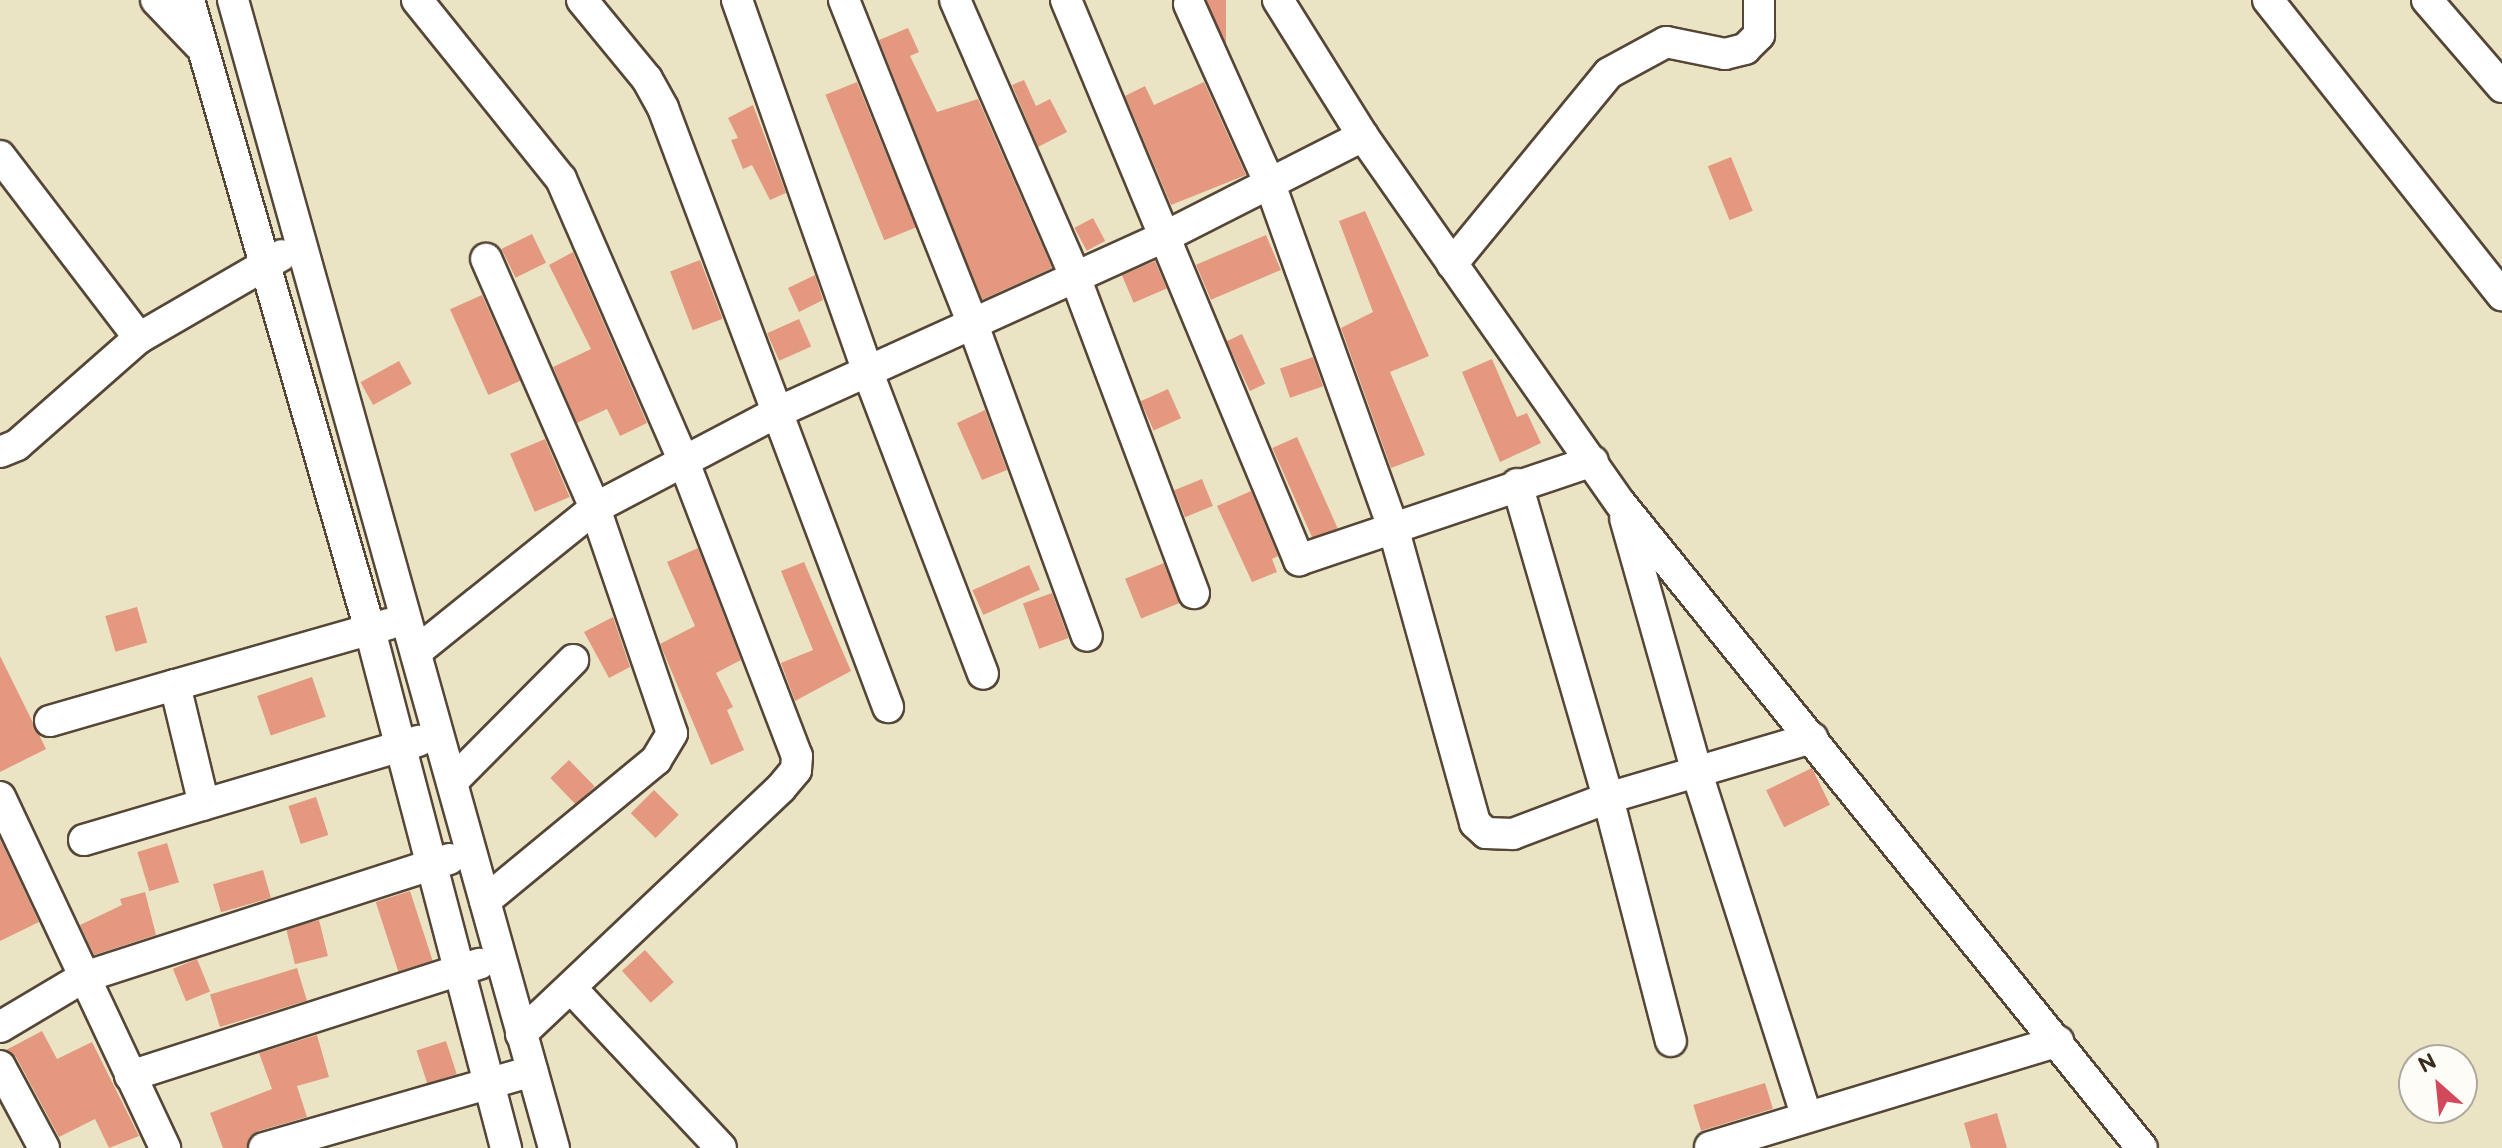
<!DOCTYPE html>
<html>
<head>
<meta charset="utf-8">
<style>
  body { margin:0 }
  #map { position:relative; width:2502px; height:1148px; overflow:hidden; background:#eae4c4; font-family:"Balsamiq Sans",sans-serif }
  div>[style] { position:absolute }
  .building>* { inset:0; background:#e4987f; transform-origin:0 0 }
  .roads { filter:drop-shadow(2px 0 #554637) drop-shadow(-2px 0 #554637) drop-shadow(0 2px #554637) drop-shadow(0 -2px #554637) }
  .street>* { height:30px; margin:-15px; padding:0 15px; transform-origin:15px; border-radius:15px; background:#fff }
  span { translate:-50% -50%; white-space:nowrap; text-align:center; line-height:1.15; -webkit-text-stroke:6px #fdfcf7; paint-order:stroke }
  .north { position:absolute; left:2398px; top:1044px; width:80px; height:80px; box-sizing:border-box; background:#fdfcf7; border:2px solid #afa8a0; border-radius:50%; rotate:333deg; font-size:22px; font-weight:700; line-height:32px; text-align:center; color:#3b2a1e }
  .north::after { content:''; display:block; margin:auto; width:28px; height:36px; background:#d1495b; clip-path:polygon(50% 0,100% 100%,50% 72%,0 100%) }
</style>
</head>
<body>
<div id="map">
  <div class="building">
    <i style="left:1207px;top:0;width:19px;height:73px"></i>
    <i style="clip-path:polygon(908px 28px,919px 52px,910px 56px,937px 112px,978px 99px,1052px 268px,982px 300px,879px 40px)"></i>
    <i style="clip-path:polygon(1024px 80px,1036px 106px,1050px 99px,1067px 132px,1038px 147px,1012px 85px)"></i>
    <i style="left:857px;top:82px;width:157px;height:34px;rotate:68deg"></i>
    <i style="clip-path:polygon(1204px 82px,1246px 175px,1171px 205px,1125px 96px,1145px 86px,1154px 105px)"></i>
    <i style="clip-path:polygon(753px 105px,786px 193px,770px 200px,752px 165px,743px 169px,731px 140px,738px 138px,728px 118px)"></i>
    <i style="left:1731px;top:157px;width:58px;height:25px;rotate:68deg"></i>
    <i style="clip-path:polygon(1365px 211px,1429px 356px,1390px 372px,1425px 455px,1391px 468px,1341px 328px,1373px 312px,1339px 221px)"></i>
    <i style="left:1093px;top:218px;width:26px;height:21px;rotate:62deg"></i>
    <i style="left:532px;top:234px;width:32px;height:34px;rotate:64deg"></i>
    <i style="left:1266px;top:235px;width:38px;height:76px;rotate:67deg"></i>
    <i style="clip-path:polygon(573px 252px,647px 423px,620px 436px,607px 409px,577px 423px,553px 367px,591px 349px,549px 265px)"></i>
    <i style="left:700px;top:260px;width:63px;height:32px;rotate:69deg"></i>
    <i style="left:1155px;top:261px;width:30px;height:36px;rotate:67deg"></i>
    <i style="clip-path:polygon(815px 275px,823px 300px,799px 312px,788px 288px)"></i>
    <i style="left:482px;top:295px;width:94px;height:35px;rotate:66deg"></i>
    <i style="left:799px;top:319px;width:30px;height:35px;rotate:66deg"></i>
    <i style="left:1242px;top:334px;width:55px;height:17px;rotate:65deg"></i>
    <i style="left:1313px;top:357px;width:31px;height:35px;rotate:71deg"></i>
    <i style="clip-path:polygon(1492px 359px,1517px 417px,1527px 413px,1541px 443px,1500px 462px,1462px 372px)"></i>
    <i style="left:399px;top:361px;width:26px;height:44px;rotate:61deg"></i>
    <i style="left:1168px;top:389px;width:32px;height:30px;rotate:66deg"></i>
    <i style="clip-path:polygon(985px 410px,1007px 470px,982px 480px,957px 423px)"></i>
    <i style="left:1297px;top:437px;width:100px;height:27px;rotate:66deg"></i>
    <i style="left:545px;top:439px;width:63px;height:38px;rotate:67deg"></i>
    <i style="left:1202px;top:479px;width:29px;height:30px;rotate:68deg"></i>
    <i style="clip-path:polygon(1251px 491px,1278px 556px,1272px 559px,1277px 572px,1252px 582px,1217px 506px)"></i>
    <i style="clip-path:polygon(698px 548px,741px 660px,716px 673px,733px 707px,727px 710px,744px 750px,711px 765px,660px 644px,695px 626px,667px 562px)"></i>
    <i style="clip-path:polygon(804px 562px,851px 671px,795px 701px,781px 663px,813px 650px,781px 571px)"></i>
    <i style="left:1164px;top:563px;width:43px;height:42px;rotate:68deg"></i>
    <i style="left:1029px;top:565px;width:27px;height:62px;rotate:66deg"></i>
    <i style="left:1052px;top:593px;width:48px;height:31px;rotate:70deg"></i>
    <i style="left:137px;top:607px;width:37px;height:33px;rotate:74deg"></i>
    <i style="clip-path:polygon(613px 617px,630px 667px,609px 678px,584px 632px)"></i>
    <i style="clip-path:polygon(0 656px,46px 749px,0 772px)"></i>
    <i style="left:312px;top:677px;width:42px;height:58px;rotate:71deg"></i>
    <i style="left:569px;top:760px;width:37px;height:26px;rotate:46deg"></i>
    <i style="left:1812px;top:768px;width:41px;height:51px;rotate:64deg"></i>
    <i style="left:654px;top:790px;width:35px;height:33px;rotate:45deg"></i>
    <i style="left:316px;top:797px;width:40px;height:29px;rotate:72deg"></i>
    <i style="clip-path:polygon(0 839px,39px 922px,0 941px)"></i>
    <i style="left:167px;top:843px;width:41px;height:31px;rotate:73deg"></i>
    <i style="left:263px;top:870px;width:29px;height:52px;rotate:74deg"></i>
    <i style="left:410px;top:891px;width:73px;height:36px;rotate:72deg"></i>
    <i style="clip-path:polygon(145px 892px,156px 935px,94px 955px,80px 925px,122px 905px,120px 899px)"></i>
    <i style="left:319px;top:920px;width:37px;height:34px;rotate:76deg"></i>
    <i style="left:645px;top:950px;width:43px;height:31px;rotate:48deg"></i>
    <i style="left:197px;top:959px;width:35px;height:26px;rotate:68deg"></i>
    <i style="left:297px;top:968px;width:34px;height:91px;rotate:73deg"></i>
    <i style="clip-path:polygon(42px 1031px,57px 1059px,92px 1042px,139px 1136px,109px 1148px,95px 1119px,59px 1137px,16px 1057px,6px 1050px)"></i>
    <i style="clip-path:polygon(317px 1035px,329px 1077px,297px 1086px,307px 1117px,258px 1131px,246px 1148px,223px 1148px,210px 1113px,272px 1089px,259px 1053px)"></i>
    <i style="left:446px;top:1041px;width:35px;height:31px;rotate:72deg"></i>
    <i style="left:1765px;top:1083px;width:27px;height:75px;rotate:73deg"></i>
    <i style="clip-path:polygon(1997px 1113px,2007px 1148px,1971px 1148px,1964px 1123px)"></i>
  </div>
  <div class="roads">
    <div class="street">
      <i style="left:156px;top:0;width:62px;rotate:46.3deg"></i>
      <i style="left:189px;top:0;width:655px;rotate:73.97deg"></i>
      <i style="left:370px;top:630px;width:536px;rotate:75.29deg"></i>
      <i style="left:233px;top:0;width:1192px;rotate:74.38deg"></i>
      <i style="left:417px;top:0;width:230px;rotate:51.2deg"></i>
      <i style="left:561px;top:179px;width:309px;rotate:66.5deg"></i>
      <i style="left:684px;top:462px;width:315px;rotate:69deg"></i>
      <i style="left:797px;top:756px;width:14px;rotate:94deg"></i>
      <i style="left:796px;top:770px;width:23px;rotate:130deg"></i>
      <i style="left:781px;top:788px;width:358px;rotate:136.6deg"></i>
      <i style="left:582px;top:0;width:102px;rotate:50.6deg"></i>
      <i style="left:647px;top:79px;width:33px;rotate:61deg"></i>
      <i style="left:663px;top:108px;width:640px;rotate:69.41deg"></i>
      <i style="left:737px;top:0;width:392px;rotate:70.6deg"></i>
      <i style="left:867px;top:370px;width:325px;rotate:69.1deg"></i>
      <i style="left:844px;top:0;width:347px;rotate:68.3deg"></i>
      <i style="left:972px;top:322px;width:334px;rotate:69.9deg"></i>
      <i style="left:955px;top:0;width:299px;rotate:66.5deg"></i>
      <i style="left:1074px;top:274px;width:341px;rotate:69.4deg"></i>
      <i style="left:1066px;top:0;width:607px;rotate:67.41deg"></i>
      <i style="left:1299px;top:560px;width:310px;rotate:-18.6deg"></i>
      <i style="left:1278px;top:0;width:160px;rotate:58deg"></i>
      <i style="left:1363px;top:136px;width:449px;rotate:55deg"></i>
      <i style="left:1621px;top:504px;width:828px;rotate:51.03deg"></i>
      <i style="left:2268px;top:0;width:377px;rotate:51.6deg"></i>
      <i style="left:2427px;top:0;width:115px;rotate:49.2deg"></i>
      <i style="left:1189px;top:4px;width:197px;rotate:65.8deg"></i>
      <i style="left:1270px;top:184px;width:364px;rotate:70.3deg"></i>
      <i style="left:1393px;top:527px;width:307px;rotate:74.5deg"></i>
      <i style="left:1475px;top:823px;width:15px;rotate:42deg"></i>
      <i style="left:1486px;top:833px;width:27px;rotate:2deg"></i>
      <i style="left:1513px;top:834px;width:102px;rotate:-20.8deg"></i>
      <i style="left:1608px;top:798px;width:213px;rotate:-16.4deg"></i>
      <i style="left:0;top:156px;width:229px;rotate:52.6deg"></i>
      <i style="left:1452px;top:264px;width:247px;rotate:-50.6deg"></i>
      <i style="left:1609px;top:73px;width:65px;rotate:-28.5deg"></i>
      <i style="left:1666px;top:42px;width:60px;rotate:11.5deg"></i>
      <i style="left:1725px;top:54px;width:21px;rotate:-14deg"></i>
      <i style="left:1745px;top:49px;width:20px;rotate:-45deg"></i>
      <i style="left:1759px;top:35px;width:35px;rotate:-90deg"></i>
      <i style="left:0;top:452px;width:18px;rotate:-22deg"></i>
      <i style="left:17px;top:445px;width:162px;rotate:-41.3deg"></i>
      <i style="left:139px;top:338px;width:165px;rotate:-30.1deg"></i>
      <i style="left:1517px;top:484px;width:327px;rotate:73.8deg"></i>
      <i style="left:1608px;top:798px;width:251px;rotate:75.5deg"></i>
      <i style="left:1625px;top:518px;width:265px;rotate:74.2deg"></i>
      <i style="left:1697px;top:773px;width:361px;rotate:72.3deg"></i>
      <i style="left:416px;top:652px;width:230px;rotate:-38.8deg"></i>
      <i style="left:595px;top:508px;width:207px;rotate:-27.7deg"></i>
      <i style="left:778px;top:412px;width:426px;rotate:-24.4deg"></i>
      <i style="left:1166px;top:236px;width:221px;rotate:-26.9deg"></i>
      <i style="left:175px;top:685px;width:223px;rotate:-15.9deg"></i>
      <i style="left:50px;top:721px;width:130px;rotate:-16.1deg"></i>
      <i style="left:175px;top:685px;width:123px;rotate:76.4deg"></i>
      <i style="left:452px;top:782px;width:172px;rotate:-45.2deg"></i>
      <i style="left:0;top:797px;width:388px;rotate:64.8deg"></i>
      <i style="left:84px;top:840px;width:349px;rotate:-16.5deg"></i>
      <i style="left:485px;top:901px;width:222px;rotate:-39.5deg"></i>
      <i style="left:656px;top:760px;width:31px;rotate:-59deg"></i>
      <i style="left:672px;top:733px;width:238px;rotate:-108.9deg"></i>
      <i style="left:595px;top:508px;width:272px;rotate:-113.6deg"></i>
      <i style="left:571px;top:988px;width:219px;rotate:46.8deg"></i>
      <i style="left:0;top:1027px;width:98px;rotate:-30.8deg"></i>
      <i style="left:84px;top:977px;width:384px;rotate:-17.9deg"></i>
      <i style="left:0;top:1066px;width:93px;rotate:61.8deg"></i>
      <i style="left:130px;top:1076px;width:367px;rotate:-17.8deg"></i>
      <i style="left:1710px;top:1147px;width:364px;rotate:-16.9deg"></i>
      <i style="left:264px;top:1148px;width:279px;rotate:-16deg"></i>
    </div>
  </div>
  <div class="north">N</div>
</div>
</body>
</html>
